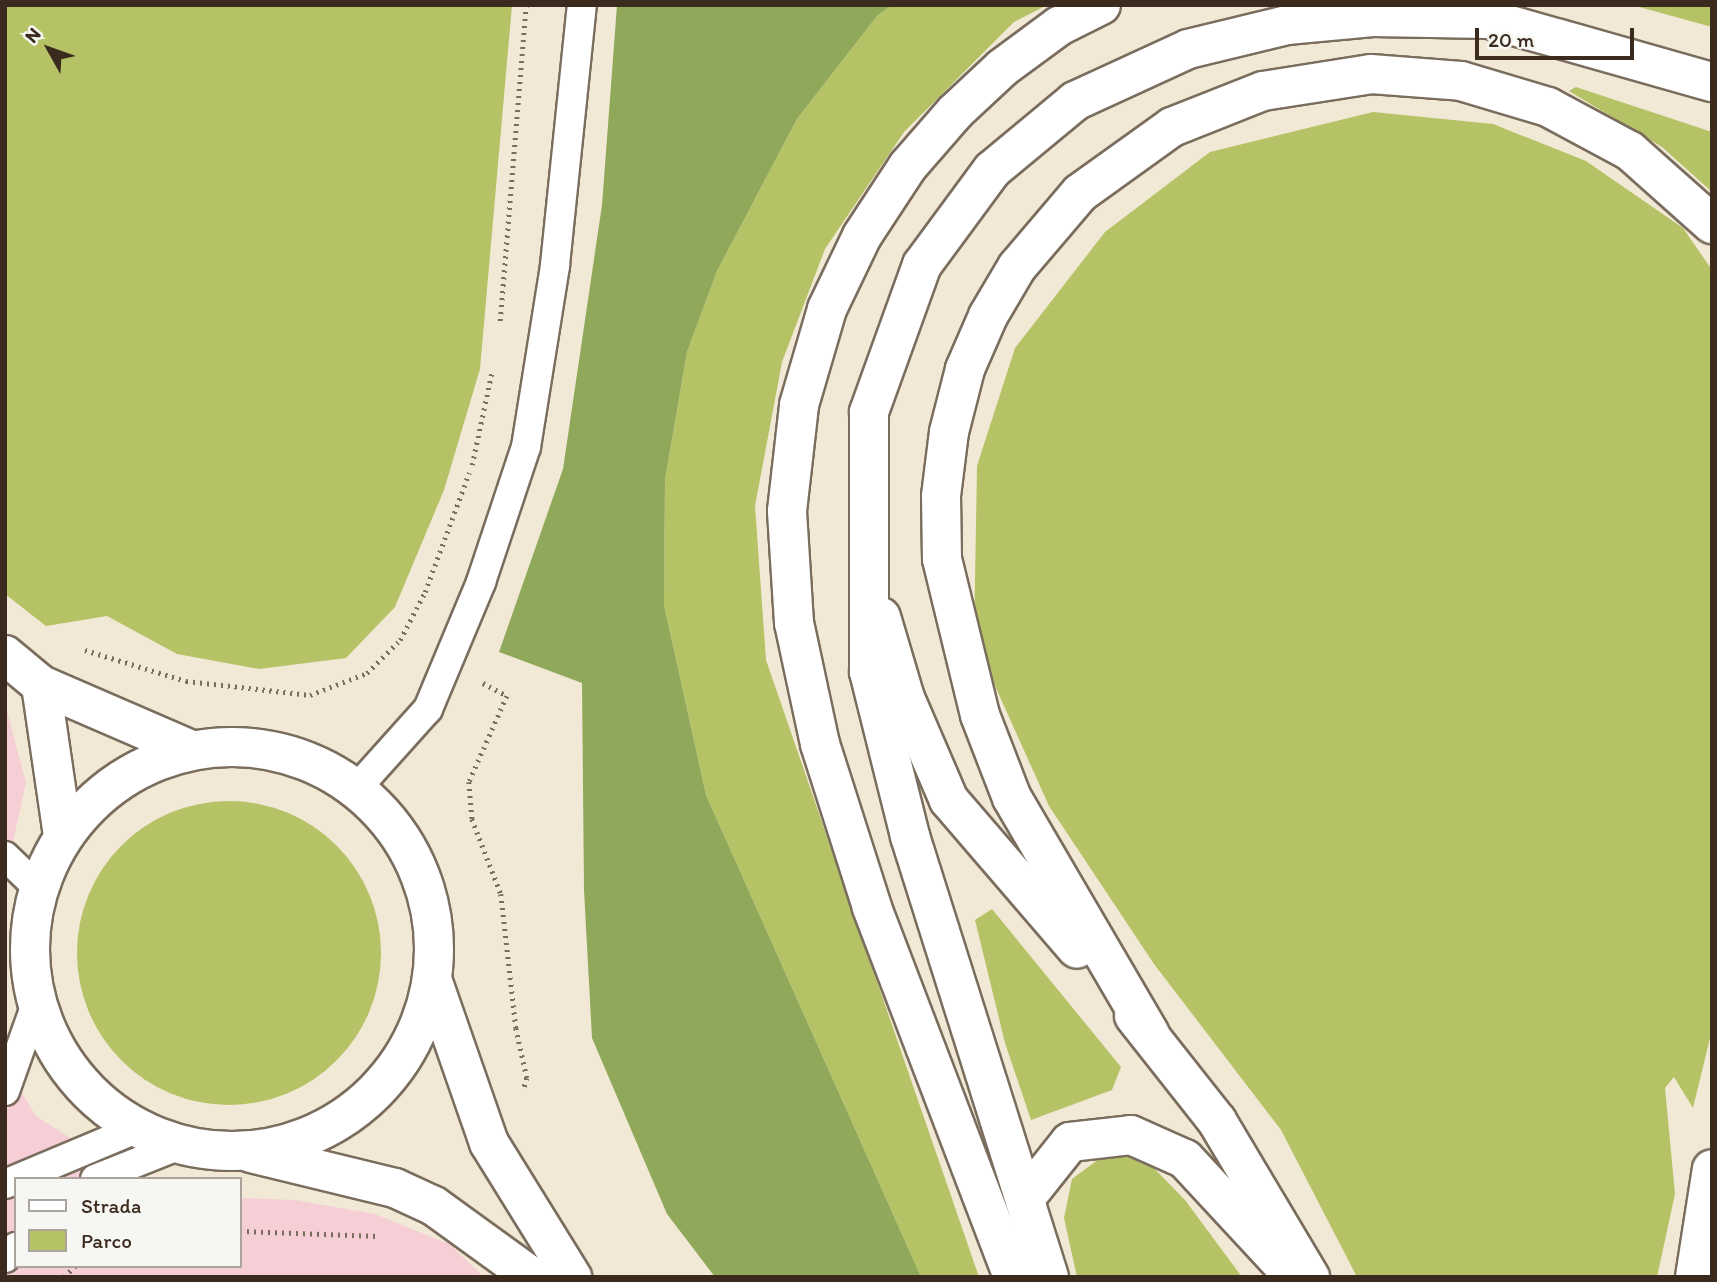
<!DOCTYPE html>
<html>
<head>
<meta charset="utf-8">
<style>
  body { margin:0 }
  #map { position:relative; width:1717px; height:1282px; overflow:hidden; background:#f1e9d5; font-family:Itim,sans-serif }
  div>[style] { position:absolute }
  .built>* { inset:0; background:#f6cfd6 }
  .green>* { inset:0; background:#b5c265 }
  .round { border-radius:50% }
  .forest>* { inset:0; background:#90a85a }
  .path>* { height:4.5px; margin-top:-2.25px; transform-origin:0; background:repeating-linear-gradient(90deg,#7b6d5e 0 2px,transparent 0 7px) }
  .roads { filter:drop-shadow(2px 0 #7b6d5e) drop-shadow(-2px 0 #7b6d5e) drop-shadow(0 2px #7b6d5e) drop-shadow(0 -2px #7b6d5e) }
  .service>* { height:28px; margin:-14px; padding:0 14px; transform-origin:14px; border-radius:14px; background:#fff }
  .tertiary>* { height:38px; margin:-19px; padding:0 19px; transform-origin:19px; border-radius:19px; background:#fff }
  .tertiary>.ring { margin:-19px; padding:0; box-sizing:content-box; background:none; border:38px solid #fff; border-radius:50% }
  .motorway>* { height:38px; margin:-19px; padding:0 19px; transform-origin:19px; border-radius:19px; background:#fff }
  span { translate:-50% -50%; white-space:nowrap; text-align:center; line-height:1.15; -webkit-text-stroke:5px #f6f6f2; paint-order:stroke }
  .frame { position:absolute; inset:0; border:7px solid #3b2a1e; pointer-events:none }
  .legend { position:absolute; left:14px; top:1177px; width:228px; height:91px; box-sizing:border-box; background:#f6f6f2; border:2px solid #aba49d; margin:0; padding:9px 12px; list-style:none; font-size:21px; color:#3b2a1e }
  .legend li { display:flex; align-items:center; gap:14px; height:35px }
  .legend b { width:35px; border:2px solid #aba49d }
  .north { position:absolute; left:14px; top:14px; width:70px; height:70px; -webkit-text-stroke:5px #f6f6f2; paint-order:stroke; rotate:310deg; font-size:19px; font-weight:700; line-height:28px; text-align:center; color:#3b2a1e }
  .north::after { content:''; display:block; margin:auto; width:24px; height:32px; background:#3b2a1e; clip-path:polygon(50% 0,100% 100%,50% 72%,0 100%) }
  .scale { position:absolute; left:1475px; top:28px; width:159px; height:32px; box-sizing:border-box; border:4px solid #3b2a1e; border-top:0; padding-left:9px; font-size:21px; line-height:24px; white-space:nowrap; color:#3b2a1e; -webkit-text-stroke:5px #f6f6f2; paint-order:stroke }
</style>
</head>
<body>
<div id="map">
  <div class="built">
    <i style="clip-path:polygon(5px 703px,26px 783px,5px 877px)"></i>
    <i style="clip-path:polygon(5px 1065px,36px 1116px,135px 1179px,16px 1179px,16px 1266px,240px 1266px,240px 1198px,295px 1200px,375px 1214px,449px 1244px,484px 1277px,5px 1277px)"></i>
  </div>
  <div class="green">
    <i style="clip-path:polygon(5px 5px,512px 5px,480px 369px,444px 490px,395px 607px,346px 658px,259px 669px,177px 654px,107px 616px,46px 626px,5px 594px)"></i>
    <i style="clip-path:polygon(892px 5px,1047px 5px,1014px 22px,904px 132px,825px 249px,782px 362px,755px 506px,766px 660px,979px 1277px,921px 1277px,706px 795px,664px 605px,665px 480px,687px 352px,717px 271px,797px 119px,877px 16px)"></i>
    <i style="clip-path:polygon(1632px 5px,1712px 5px,1712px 27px)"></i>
    <i style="clip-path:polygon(1576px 87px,1712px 132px,1712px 192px,1662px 147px,1569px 91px)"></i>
    <i style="clip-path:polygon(1373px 112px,1493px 124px,1586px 161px,1683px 228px,1712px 270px,1712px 1030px,1693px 1108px,1674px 1077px,1665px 1088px,1675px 1194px,1657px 1277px,1357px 1277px,1281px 1130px,1154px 964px,1049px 806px,974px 639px,977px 466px,1015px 348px,1105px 232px,1210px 152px)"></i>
    <i class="round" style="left:77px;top:801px;width:304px;height:304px"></i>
    <i style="clip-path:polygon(992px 909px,1121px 1067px,1112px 1090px,1031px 1120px,1005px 1043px,975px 920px)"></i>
    <i style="clip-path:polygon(1111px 1150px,1141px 1155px,1185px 1200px,1242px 1277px,1077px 1277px,1064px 1218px,1072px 1179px)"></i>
  </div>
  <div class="forest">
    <i style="clip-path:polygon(617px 5px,892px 5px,877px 16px,797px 119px,717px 271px,687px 352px,665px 480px,664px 605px,706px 795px,921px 1277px,715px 1277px,667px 1214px,592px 1038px,584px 890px,582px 683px,499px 652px,563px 469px,602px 205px)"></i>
  </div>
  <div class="path">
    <i style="left:500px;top:321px;width:317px;rotate:-85.3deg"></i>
    <i style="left:472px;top:465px;width:96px;rotate:-78deg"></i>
    <i style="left:85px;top:650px;width:106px;rotate:17.1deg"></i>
    <i style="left:186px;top:681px;width:125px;rotate:6.4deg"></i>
    <i style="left:310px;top:695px;width:61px;rotate:-21.1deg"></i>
    <i style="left:367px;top:673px;width:47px;rotate:-45deg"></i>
    <i style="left:400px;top:640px;width:54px;rotate:-62.5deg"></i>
    <i style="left:425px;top:592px;width:127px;rotate:-69.7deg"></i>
    <i style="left:483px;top:683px;width:27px;rotate:28deg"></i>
    <i style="left:507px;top:696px;width:94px;rotate:113.8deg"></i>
    <i style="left:469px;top:782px;width:37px;rotate:85deg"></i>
    <i style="left:472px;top:819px;width:80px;rotate:68.9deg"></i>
    <i style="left:501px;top:894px;width:135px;rotate:83.6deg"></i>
    <i style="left:516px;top:1028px;width:51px;rotate:77.6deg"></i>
    <i style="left:527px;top:1078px;width:14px;rotate:107deg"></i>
    <i style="left:240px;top:1231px;width:139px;rotate:2.1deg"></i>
    <i style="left:64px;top:1277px;width:16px;rotate:-45deg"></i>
  </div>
  <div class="roads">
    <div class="service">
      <i style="left:357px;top:788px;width:106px;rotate:-48.1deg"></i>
      <i style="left:428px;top:709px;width:138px;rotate:-67.3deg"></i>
      <i style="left:481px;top:582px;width:142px;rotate:-71.6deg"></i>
      <i style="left:526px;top:447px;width:184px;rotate:-80.9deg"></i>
      <i style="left:555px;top:265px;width:261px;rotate:-84.1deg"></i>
      <i style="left:5px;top:856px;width:46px;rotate:44.1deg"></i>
      <i style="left:5px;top:1091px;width:92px;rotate:-70.4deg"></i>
      <i style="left:95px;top:1179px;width:89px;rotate:-21.7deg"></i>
      <i style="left:5px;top:1184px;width:142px;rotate:-22.8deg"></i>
      <i style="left:5px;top:1258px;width:16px;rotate:-45deg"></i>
    </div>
    <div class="tertiary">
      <i style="left:5px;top:655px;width:47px;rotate:39.8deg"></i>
      <i style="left:41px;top:685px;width:163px;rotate:23.4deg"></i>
      <i style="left:41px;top:685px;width:153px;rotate:81.7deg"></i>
      <i class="ring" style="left:30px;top:747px;width:366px;height:366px"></i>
      <i style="left:433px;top:982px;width:170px;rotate:70.8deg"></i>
      <i style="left:489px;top:1143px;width:158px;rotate:58.2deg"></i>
      <i style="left:251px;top:1153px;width:148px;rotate:13.7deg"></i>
      <i style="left:395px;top:1188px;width:43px;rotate:24.8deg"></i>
      <i style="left:434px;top:1206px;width:121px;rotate:35.9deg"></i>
    </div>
    <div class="motorway">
      <i style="left:881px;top:617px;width:84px;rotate:73.5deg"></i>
      <i style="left:905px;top:698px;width:111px;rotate:66.7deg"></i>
      <i style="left:949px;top:800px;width:196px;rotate:49.3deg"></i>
      <i style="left:1134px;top:1016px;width:134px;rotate:51.7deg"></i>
      <i style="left:1217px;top:1121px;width:182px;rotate:59.2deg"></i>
      <i style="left:1150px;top:1034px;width:273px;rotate:-120.3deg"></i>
      <i style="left:1012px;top:798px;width:89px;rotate:-111.1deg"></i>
      <i style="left:980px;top:715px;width:161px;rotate:-103.7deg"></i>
      <i style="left:942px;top:559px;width:63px;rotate:-90.9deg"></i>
      <i style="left:941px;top:496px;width:64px;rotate:-82.9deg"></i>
      <i style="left:949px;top:432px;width:65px;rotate:-75.7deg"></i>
      <i style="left:965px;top:369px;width:58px;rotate:-66.5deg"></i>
      <i style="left:988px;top:316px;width:57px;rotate:-59.4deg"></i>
      <i style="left:1017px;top:267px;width:97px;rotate:-49.6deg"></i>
      <i style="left:1080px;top:193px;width:113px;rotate:-35.7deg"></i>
      <i style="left:1172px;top:127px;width:98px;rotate:-21.6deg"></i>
      <i style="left:1263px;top:91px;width:109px;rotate:-8.9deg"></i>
      <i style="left:1371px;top:74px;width:90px;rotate:4.4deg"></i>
      <i style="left:1461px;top:81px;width:91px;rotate:16.6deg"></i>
      <i style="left:1548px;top:107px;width:93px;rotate:28.2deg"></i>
      <i style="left:1630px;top:151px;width:110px;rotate:41.7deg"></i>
      <i style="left:1027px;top:1196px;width:69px;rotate:-51.5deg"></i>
      <i style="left:1070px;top:1142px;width:61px;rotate:-6.5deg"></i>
      <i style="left:1131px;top:1135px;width:59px;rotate:24deg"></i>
      <i style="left:1185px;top:1159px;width:149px;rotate:47.2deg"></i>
      <i style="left:1013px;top:1277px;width:396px;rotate:-110.9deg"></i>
      <i style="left:872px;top:907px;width:171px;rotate:-107.7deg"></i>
      <i style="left:820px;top:744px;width:124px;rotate:-102.1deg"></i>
      <i style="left:794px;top:623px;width:112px;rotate:-93.6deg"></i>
      <i style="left:787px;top:511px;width:107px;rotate:-83.5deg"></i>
      <i style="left:799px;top:405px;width:100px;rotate:-73.7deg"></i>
      <i style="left:827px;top:309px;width:81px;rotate:-64.4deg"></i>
      <i style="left:862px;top:236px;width:84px;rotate:-56.7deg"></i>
      <i style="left:908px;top:166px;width:72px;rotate:-49deg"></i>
      <i style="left:955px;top:112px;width:64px;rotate:-43.1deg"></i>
      <i style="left:1002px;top:68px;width:71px;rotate:-36.4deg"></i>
      <i style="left:1059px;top:26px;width:47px;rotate:-26.6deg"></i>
      <i style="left:1049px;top:1277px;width:462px;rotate:-107.5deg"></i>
      <i style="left:910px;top:836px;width:169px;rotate:-104deg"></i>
      <i style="left:869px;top:672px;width:260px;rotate:-90deg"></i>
      <i style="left:869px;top:412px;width:156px;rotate:-70.2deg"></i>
      <i style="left:922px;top:265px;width:118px;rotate:-53.6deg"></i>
      <i style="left:992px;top:170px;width:108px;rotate:-39.7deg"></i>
      <i style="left:1075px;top:101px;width:124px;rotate:-24.7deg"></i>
      <i style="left:1188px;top:49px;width:102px;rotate:-13.6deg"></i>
      <i style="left:1287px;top:25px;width:86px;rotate:-5.3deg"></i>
      <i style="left:1373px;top:17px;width:116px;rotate:1deg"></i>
      <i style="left:1489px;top:19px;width:232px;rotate:15.8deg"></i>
      <i style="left:1695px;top:1277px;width:109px;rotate:-81.1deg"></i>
    </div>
  </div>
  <div class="frame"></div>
  <ul class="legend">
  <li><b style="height:9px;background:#fff"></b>Strada</li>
  <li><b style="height:19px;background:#b5c265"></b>Parco</li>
  </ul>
  <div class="north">N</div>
  <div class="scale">20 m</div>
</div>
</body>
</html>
